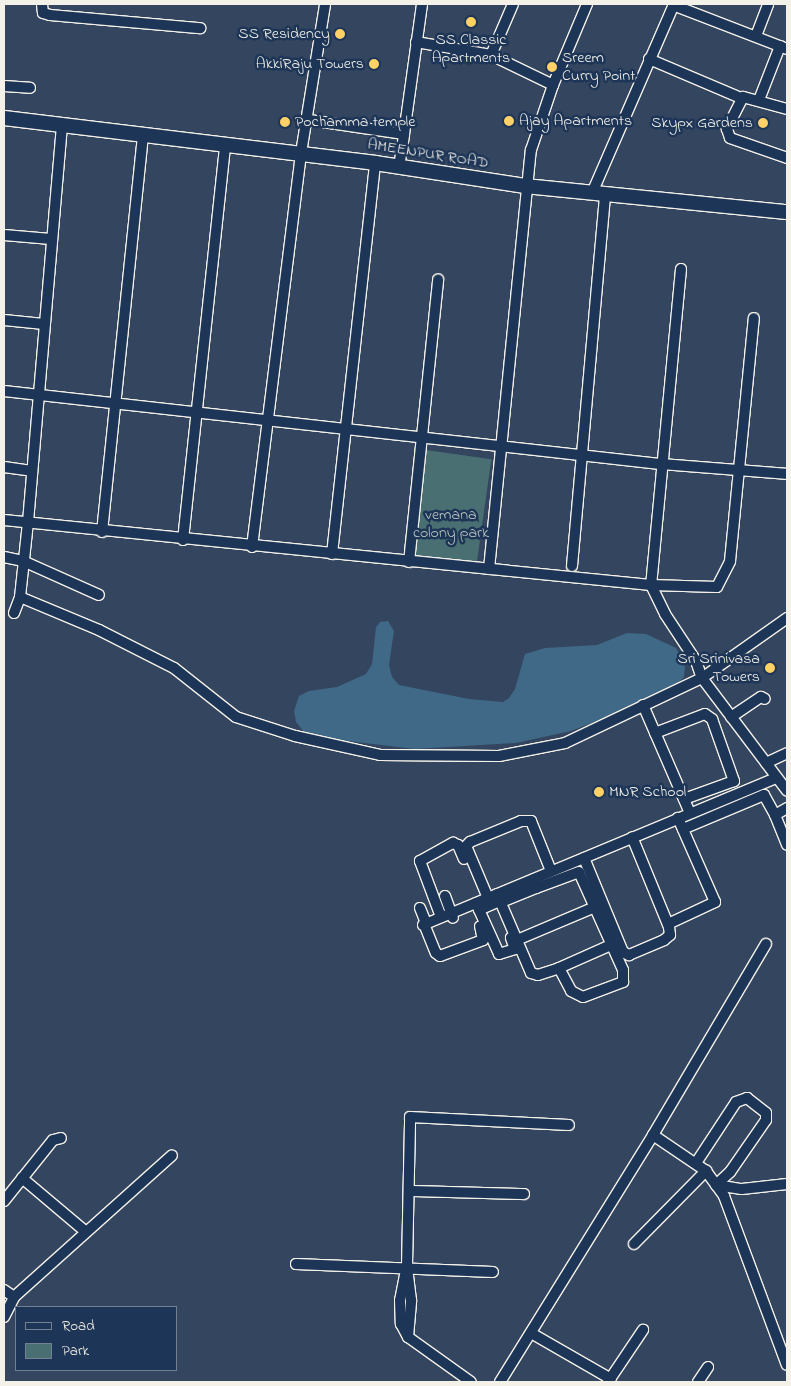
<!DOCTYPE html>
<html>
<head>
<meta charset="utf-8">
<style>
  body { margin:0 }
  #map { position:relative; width:791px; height:1386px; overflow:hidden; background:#34455f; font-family:"Indie Flower",sans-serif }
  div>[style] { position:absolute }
  .green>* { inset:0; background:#496f72; transform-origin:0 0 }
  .water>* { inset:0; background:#3f6986 }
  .roads { filter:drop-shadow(1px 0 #f4f1e8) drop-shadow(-1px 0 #f4f1e8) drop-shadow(0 1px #f4f1e8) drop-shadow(0 -1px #f4f1e8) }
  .street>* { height:10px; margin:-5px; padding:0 5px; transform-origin:5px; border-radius:5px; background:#1d3557 }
  .secondary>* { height:14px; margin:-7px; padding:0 7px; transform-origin:7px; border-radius:7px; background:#1d3557 }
  .dots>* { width:14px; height:14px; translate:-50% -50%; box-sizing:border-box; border:2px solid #1d3557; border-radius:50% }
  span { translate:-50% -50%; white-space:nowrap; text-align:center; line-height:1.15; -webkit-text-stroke:5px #1d3557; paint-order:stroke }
  .poi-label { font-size:16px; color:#f4f1e8 }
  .right { translate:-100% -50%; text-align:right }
  .left { translate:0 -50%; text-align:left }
  .street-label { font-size:16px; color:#f4f1e8 }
  .park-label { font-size:16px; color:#b8c4bf }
  .frame { position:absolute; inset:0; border:5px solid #f4f1e8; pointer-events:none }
  .legend { position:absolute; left:15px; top:1306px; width:162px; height:65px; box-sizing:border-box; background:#1d3557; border:1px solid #738091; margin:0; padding:6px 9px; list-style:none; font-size:15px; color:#f4f1e8 }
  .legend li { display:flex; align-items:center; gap:10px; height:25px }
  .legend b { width:25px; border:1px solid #738091 }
</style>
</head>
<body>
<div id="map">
  <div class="green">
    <i style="left:426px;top:450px;width:66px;height:111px;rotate:8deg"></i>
  </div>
  <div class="water">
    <i style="clip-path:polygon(388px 621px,394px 631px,389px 665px,392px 677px,399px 685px,469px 699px,503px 702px,509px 698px,515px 689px,525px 654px,545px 648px,597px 645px,627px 633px,646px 634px,676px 648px,685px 665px,684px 677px,674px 688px,620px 712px,571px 731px,516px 743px,415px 749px,339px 740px,304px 732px,296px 722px,294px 711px,299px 696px,309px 691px,337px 687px,366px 674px,372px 664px,376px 627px,380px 622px)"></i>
  </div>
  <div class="roads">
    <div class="street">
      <i style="left:42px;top:4px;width:9px;rotate:84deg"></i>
      <i style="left:43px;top:13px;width:7px;rotate:16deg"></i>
      <i style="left:50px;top:15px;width:151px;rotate:5deg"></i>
      <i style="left:513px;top:4px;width:56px;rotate:113.3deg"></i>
      <i style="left:491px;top:55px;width:69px;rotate:25.8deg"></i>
      <i style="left:673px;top:5px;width:122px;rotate:21.1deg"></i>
      <i style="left:756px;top:36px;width:34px;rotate:-69deg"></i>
      <i style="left:416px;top:42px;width:76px;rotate:9.8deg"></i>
      <i style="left:649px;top:59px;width:95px;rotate:23deg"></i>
      <i style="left:4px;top:86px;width:26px;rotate:4deg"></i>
      <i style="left:759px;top:100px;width:58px;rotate:-68.7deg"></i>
      <i style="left:787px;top:109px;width:46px;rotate:-164.7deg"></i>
      <i style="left:743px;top:97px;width:36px;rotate:117deg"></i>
      <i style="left:727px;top:129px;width:9px;rotate:72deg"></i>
      <i style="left:730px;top:138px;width:60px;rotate:19.3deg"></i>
      <i style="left:309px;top:120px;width:96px;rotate:8.4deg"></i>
      <i style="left:404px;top:134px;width:131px;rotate:-82.1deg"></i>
      <i style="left:399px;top:167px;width:33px;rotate:-81deg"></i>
      <i style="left:592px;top:193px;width:206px;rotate:-66.5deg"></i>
      <i style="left:4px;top:235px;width:47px;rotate:4.9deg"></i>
      <i style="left:681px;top:269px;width:317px;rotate:95.4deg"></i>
      <i style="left:651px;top:585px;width:32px;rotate:64deg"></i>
      <i style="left:665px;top:614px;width:56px;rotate:56.6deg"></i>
      <i style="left:696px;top:661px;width:18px;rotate:71deg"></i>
      <i style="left:702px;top:678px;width:141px;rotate:53deg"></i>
      <i style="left:4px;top:320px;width:40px;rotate:5.7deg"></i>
      <i style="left:4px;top:391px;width:660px;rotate:6.35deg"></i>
      <i style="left:660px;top:464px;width:127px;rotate:4.5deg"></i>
      <i style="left:4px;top:467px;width:28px;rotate:8deg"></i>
      <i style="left:4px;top:520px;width:650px;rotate:5.74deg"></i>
      <i style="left:651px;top:585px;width:66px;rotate:1.7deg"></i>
      <i style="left:717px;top:587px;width:29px;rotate:-63deg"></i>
      <i style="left:730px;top:561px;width:244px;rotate:-84.4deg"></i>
      <i style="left:102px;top:532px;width:401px;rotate:-84.1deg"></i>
      <i style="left:183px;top:540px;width:397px;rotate:-83.9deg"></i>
      <i style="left:252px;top:547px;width:397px;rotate:-82.9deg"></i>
      <i style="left:301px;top:153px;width:151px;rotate:-80.8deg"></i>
      <i style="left:332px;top:554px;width:393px;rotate:-83.7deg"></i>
      <i style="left:4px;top:557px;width:19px;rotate:12deg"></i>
      <i style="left:23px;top:561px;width:83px;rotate:24.1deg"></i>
      <i style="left:409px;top:562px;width:284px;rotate:-84.1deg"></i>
      <i style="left:572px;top:566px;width:372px;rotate:-84.9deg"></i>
      <i style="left:489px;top:569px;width:421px;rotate:-84.3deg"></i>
      <i style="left:531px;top:150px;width:69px;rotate:-71.3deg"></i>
      <i style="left:553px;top:85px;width:88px;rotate:-67.2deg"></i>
      <i style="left:20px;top:597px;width:86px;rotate:22.7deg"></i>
      <i style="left:99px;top:630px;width:84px;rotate:26.9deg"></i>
      <i style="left:174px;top:668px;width:79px;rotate:38.3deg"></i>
      <i style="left:236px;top:717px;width:62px;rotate:17.9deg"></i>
      <i style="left:295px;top:736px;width:87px;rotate:12.6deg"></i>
      <i style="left:380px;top:755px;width:119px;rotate:0.5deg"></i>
      <i style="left:499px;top:756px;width:67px;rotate:-11.1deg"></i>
      <i style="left:565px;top:743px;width:152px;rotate:-25.4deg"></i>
      <i style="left:702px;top:678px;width:104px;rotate:-35.2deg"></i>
      <i style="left:14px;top:613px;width:17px;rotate:-69deg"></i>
      <i style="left:20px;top:597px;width:75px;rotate:-83.9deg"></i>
      <i style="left:28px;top:522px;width:400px;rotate:-85.1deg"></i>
      <i style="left:643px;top:705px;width:118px;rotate:66.5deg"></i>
      <i style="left:731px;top:717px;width:36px;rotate:-34deg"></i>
      <i style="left:761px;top:697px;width:4px;rotate:27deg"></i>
      <i style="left:655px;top:733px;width:53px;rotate:-20.8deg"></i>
      <i style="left:705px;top:714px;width:9px;rotate:36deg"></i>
      <i style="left:712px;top:719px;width:66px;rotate:70.5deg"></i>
      <i style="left:734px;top:781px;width:53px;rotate:160.2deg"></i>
      <i style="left:766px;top:763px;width:23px;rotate:-25deg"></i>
      <i style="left:775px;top:815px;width:32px;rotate:68deg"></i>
      <i style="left:683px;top:829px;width:88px;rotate:-22.8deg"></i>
      <i style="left:764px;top:795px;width:23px;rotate:61deg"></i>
      <i style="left:775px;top:815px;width:14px;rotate:-30deg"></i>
      <i style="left:584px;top:858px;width:102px;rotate:67.5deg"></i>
      <i style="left:623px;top:952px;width:7px;rotate:27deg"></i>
      <i style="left:629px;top:955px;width:38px;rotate:-23deg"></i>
      <i style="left:664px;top:940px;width:8px;rotate:-40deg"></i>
      <i style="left:670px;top:935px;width:8px;rotate:-97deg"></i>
      <i style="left:669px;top:927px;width:97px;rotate:-112.3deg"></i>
      <i style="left:497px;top:894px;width:86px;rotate:66.7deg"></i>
      <i style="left:531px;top:973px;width:7px;rotate:16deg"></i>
      <i style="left:538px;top:975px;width:22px;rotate:-18deg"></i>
      <i style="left:559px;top:968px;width:26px;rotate:62deg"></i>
      <i style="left:571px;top:991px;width:13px;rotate:27deg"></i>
      <i style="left:583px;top:997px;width:43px;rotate:-20.6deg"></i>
      <i style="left:623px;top:982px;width:12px;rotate:-90deg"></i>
      <i style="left:623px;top:970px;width:107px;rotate:-114.2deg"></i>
      <i style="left:579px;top:872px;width:46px;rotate:159.6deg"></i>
      <i style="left:536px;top:888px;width:9px;rotate:-108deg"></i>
      <i style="left:445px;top:896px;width:23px;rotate:70deg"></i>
      <i style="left:488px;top:898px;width:56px;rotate:-112.9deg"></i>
      <i style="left:466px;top:846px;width:6px;rotate:-45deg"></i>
      <i style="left:470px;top:842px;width:55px;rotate:-22.4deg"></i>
      <i style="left:521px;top:821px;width:10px"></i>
      <i style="left:531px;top:821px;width:54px;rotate:68.2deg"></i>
      <i style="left:501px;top:902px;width:38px;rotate:-22deg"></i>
      <i style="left:476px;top:903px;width:56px;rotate:65.7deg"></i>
      <i style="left:499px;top:954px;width:17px;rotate:-17deg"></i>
      <i style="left:515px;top:949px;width:12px;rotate:-110deg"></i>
      <i style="left:420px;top:908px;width:16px;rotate:68deg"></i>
      <i style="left:479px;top:910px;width:17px;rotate:-24deg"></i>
      <i style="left:441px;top:917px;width:60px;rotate:-110.6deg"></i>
      <i style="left:420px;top:861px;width:38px;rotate:-29deg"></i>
      <i style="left:453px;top:843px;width:5px;rotate:22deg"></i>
      <i style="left:458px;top:845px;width:15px;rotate:67deg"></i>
      <i style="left:424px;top:924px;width:31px;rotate:68deg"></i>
      <i style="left:436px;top:953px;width:5px;rotate:37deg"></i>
      <i style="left:440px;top:956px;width:46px;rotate:-20.4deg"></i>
      <i style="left:483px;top:940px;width:14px;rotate:-102deg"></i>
      <i style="left:668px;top:924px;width:52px;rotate:-25.1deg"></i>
      <i style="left:715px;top:902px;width:92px;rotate:-113.8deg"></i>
      <i style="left:423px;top:925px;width:382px;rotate:-22.6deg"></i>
      <i style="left:517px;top:940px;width:85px;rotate:-22.9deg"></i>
      <i style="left:559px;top:968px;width:57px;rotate:-23.9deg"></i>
      <i style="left:653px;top:1135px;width:64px;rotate:34.2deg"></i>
      <i style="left:706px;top:1171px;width:31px;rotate:54deg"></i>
      <i style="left:724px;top:1196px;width:180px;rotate:69.6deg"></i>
      <i style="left:696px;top:1163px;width:73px;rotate:-56.7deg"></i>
      <i style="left:736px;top:1102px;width:12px;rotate:-20deg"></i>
      <i style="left:747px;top:1098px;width:24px;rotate:38deg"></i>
      <i style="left:766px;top:1113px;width:7px;rotate:90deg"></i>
      <i style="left:766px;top:1120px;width:63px;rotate:124.7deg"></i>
      <i style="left:730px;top:1172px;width:19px;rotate:137deg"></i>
      <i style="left:22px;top:1178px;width:82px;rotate:40.1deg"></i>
      <i style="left:716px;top:1185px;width:26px;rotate:9deg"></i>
      <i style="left:742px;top:1189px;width:45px;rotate:-6.3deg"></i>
      <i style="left:409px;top:1191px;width:115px;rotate:1.5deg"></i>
      <i style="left:4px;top:1201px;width:78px;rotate:-51.2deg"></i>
      <i style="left:53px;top:1140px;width:8px;rotate:-14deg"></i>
      <i style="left:634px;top:1244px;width:103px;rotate:-45.4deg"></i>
      <i style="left:296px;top:1264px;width:197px;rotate:2.3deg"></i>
      <i style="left:405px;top:1275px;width:25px;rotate:101deg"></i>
      <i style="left:400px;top:1300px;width:24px;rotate:88deg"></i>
      <i style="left:401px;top:1324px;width:15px;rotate:62deg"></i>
      <i style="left:408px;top:1337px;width:77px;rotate:35.5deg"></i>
      <i style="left:4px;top:1290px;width:12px;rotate:35deg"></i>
      <i style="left:4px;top:1317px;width:22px;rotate:-63deg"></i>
      <i style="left:14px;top:1297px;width:212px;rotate:-41.9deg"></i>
      <i style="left:531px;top:1333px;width:92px;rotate:29.9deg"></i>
      <i style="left:408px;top:1337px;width:37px;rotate:-85deg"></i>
      <i style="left:411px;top:1300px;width:34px;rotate:-97deg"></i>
      <i style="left:407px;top:1266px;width:149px;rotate:-88.8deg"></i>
      <i style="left:410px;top:1117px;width:159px;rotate:2.9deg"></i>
      <i style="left:500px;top:1382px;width:291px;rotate:-58.2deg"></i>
      <i style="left:653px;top:1135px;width:222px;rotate:-59.4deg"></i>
      <i style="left:608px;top:1382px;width:63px;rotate:-56.1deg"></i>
      <i style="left:698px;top:1382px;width:18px;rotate:-56deg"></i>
    </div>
    <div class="secondary">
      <i style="left:4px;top:118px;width:374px;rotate:6.9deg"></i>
      <i style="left:375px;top:163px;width:152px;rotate:8.7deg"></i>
      <i style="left:525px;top:186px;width:263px;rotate:5.7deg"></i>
    </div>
  </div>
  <div class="dots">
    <i style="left:471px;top:22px;background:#ffd166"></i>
    <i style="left:340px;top:34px;background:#ffd166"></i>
    <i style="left:374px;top:64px;background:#ffd166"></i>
    <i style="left:552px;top:67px;background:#ffd166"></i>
    <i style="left:509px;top:121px;background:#ffd166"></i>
    <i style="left:285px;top:122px;background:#ffd166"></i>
    <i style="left:763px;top:123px;background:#ffd166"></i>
    <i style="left:770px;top:668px;background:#ffd166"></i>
    <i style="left:599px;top:792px;background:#ffd166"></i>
  </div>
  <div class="poi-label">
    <span class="right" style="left:330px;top:34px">SS Residency</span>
    <span style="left:471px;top:49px">SS Classic<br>Apartments</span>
    <span class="left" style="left:562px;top:67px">Sreem<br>Curry Point</span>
    <span class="right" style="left:364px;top:64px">AkkiRaju Towers</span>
    <span class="left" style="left:519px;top:121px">Ajay Apartments</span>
    <span class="left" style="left:295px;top:122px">Pochamma temple</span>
    <span class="right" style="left:753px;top:123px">Skypx Gardens</span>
    <span class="right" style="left:760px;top:668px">Sri Srinivasa<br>Towers</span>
    <span class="left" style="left:609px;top:792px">MNR School</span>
  </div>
  <div class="street-label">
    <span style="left:428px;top:154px;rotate:9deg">AMEENPUR ROAD</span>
  </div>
  <div class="park-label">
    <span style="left:451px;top:524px">vemana<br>colony park</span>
  </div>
  <div class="frame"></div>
  <ul class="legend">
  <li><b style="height:6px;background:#1d3557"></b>Road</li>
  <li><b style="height:14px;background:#496f72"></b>Park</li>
  </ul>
</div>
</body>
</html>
